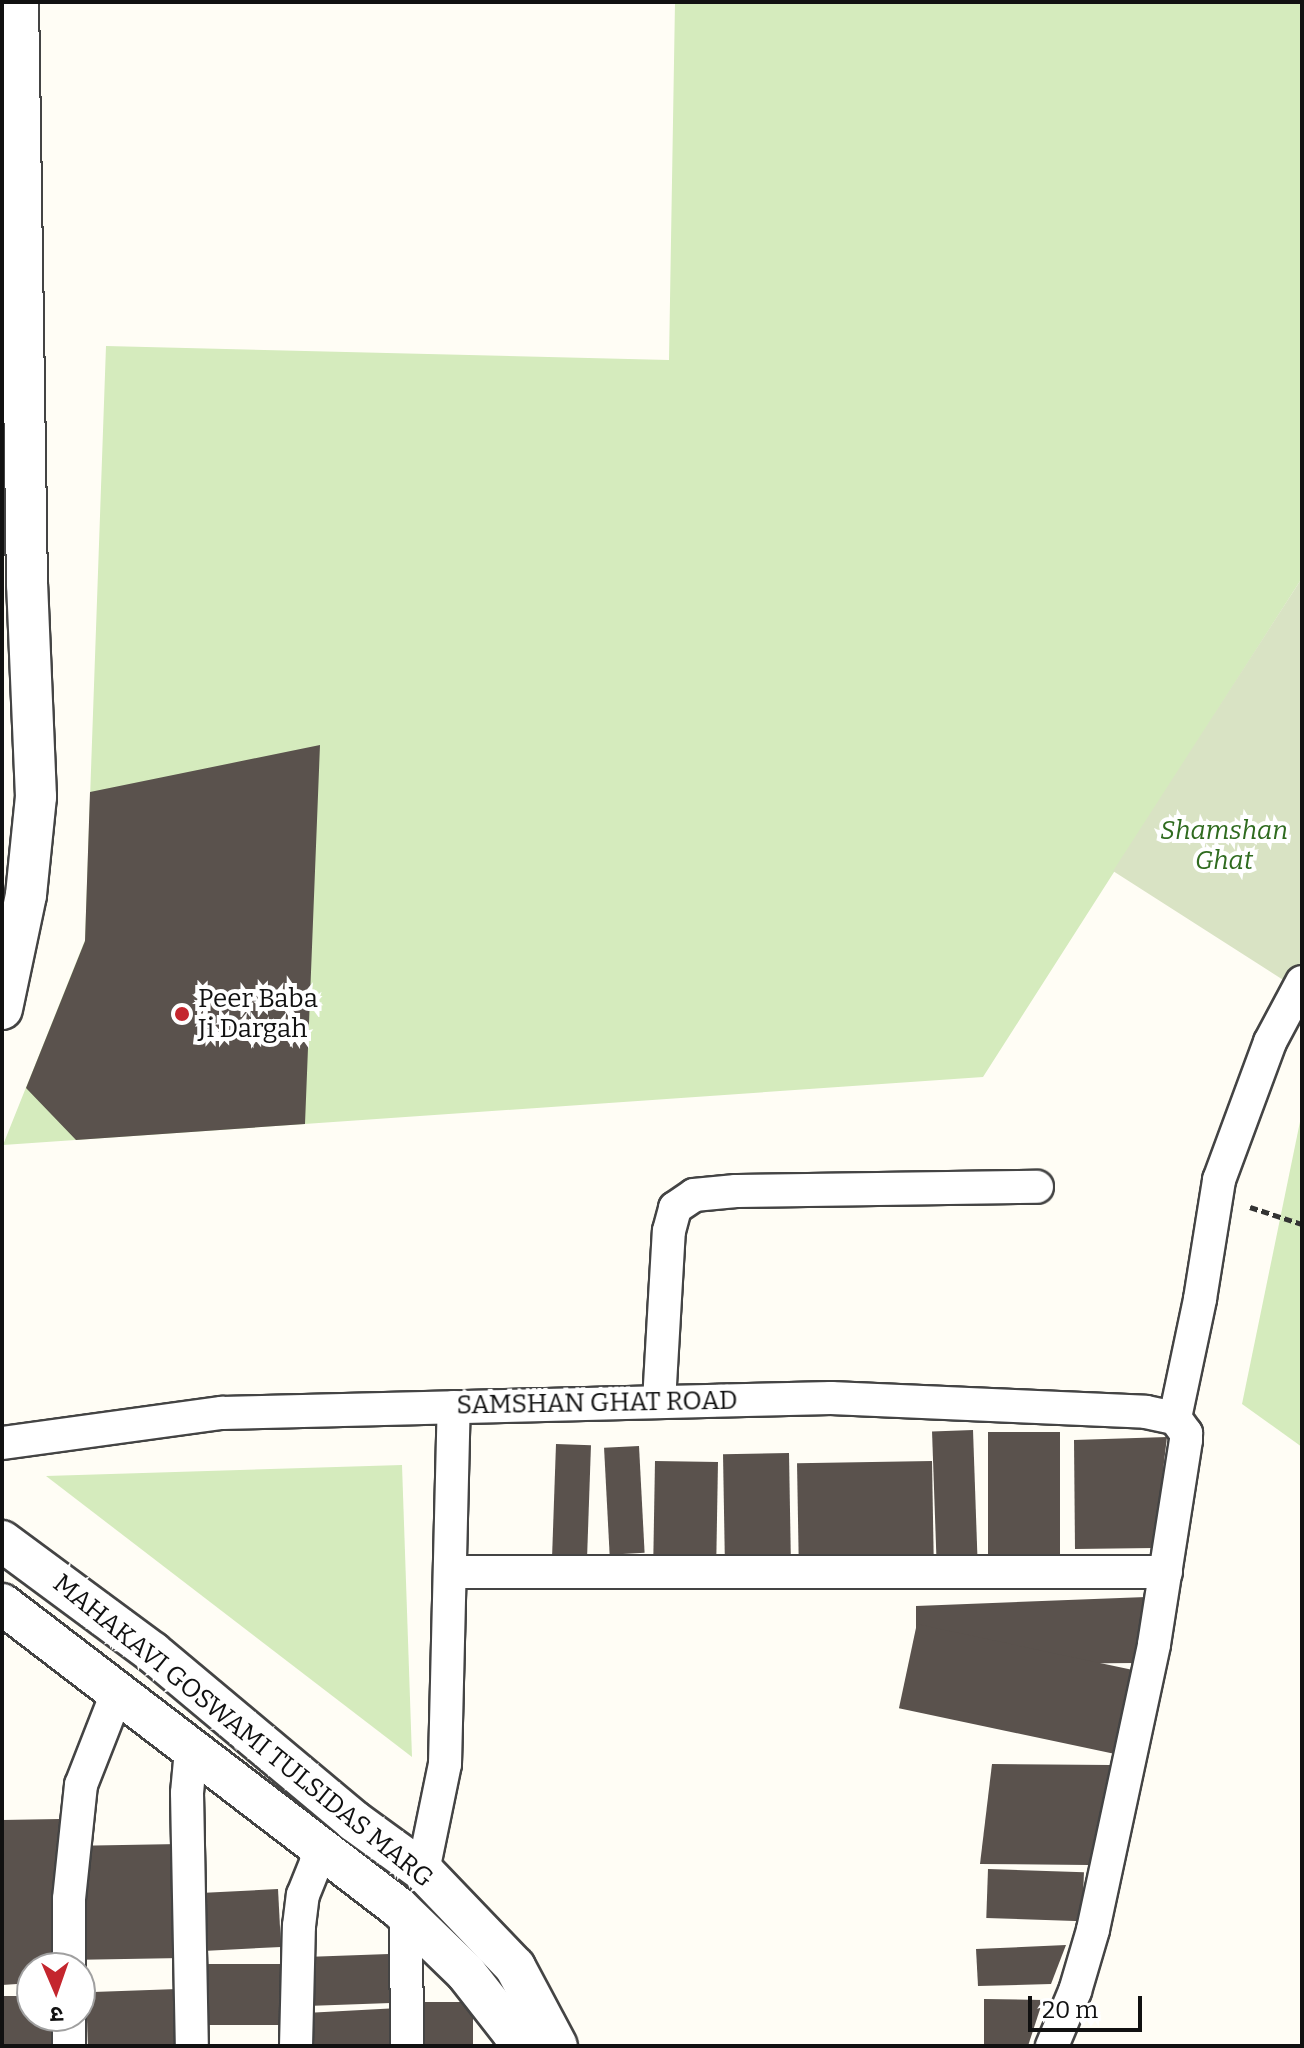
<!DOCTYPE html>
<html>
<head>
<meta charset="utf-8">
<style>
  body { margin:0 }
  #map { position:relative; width:1304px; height:2048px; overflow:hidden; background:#fffdf5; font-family:Bitter,"Noto Sans Devanagari",serif }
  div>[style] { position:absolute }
  .green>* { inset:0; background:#d5ebbd }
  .cemetery>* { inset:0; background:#d9e3c4 }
  .building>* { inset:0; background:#5a524d; transform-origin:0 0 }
  .path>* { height:5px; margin-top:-2.5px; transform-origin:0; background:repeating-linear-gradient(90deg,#333 0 8px,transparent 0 12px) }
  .roads { filter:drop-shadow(2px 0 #444) drop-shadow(-2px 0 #444) drop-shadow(0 2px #444) drop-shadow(0 -2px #444) }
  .minor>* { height:32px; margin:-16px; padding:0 16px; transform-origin:16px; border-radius:16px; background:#fff }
  .tertiary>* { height:40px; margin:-20px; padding:0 20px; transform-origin:20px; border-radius:20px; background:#fff }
  .dots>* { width:22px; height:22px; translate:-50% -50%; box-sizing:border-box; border:4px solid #fff; border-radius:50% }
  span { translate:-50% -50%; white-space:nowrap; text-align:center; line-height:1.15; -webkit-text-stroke:8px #fff; paint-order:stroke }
  .park-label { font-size:26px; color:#2f6b1f; font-style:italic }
  .poi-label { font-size:26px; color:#111 }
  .left { translate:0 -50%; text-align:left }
  .street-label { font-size:26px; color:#111 }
  .frame { position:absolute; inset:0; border:4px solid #111; pointer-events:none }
  .north { position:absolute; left:16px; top:1952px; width:80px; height:80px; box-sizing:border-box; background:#fff; border:2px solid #a0a0a0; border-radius:50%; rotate:178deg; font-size:22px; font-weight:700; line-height:32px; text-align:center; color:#111 }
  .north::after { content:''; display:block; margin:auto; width:28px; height:36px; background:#c4262e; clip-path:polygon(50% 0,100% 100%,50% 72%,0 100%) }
  .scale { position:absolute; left:1028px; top:1996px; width:114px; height:36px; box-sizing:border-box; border:4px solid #111; border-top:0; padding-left:10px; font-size:24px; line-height:28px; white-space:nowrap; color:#111; -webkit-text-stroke:6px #fff; paint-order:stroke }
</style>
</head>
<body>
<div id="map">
  <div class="green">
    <i style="clip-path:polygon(675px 2px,1302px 2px,1302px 578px,983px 1077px,3px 1145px,85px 940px,106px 346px,669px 360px)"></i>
    <i style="clip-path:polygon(1302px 1112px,1302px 1447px,1242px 1404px)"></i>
    <i style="clip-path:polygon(402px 1465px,412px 1757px,46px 1476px)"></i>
  </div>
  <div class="cemetery">
    <i style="clip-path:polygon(1302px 578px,1302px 992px,1113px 871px)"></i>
  </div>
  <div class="building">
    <i style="clip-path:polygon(320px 745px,305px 1124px,76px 1140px,26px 1088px,85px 941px,90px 792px)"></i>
    <i style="left:973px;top:1430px;width:125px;height:41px;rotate:88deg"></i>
    <i style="left:988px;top:1432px;width:72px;height:127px"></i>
    <i style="clip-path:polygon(1167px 1437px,1154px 1548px,1075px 1549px,1074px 1440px)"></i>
    <i style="left:556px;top:1444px;width:35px;height:114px;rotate:2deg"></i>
    <i style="left:639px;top:1446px;width:107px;height:35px;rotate:87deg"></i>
    <i style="left:789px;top:1453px;width:117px;height:66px;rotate:89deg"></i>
    <i style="left:655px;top:1461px;width:63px;height:97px;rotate:1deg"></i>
    <i style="left:932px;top:1461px;width:103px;height:135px;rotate:89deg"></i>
    <i style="clip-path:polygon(1146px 1597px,1135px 1663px,916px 1665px,916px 1606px)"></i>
    <i style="left:1133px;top:1670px;width:86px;height:221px;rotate:102deg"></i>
    <i style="clip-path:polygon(992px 1764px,1111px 1765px,1089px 1865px,980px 1864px)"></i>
    <i style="clip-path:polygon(60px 1819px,65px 1968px,32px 1968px,32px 1983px,2px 1985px,2px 1820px)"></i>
    <i style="left:180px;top:1844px;width:114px;height:100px;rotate:89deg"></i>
    <i style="left:988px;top:1869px;width:96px;height:49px;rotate:2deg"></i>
    <i style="left:278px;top:1889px;width:58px;height:83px;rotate:87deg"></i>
    <i style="clip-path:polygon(1066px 1945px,1051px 1984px,978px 1986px,976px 1949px)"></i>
    <i style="left:389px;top:1954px;width:49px;height:77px;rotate:88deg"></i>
    <i style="left:198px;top:1964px;width:85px;height:61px"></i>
    <i style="left:178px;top:1989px;width:55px;height:92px;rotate:88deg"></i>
    <i style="clip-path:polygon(2px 1996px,32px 1996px,32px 2016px,64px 2016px,65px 2046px,2px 2046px)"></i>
    <i style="clip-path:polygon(984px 1999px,1043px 2000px,1028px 2046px,984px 2046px)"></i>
    <i style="left:418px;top:2002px;width:55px;height:44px"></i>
    <i style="left:399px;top:2008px;width:38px;height:89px;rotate:87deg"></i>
  </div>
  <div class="path">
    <i style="left:1250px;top:1207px;width:55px;rotate:18.1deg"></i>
  </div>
  <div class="roads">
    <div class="minor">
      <i style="left:659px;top:1402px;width:171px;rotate:-86.7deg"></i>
      <i style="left:669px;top:1231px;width:24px;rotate:-75deg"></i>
      <i style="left:675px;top:1208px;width:23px;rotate:-34deg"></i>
      <i style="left:694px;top:1195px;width:42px;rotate:-5.4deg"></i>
      <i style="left:736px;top:1191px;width:301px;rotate:-0.8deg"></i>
      <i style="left:1175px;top:1418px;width:122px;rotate:-78.1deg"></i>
      <i style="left:1200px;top:1299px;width:121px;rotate:-80.9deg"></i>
      <i style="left:1219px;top:1180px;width:147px;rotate:-69.7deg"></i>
      <i style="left:1270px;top:1042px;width:68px;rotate:-61.9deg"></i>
      <i style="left:2px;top:1443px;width:222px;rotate:-7.8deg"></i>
      <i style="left:222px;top:1413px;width:609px;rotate:-1.41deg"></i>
      <i style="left:831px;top:1398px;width:315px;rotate:2.5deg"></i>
      <i style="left:1146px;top:1412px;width:30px;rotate:12deg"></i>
      <i style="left:1175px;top:1418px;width:19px;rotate:54deg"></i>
      <i style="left:1186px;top:1433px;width:7px;rotate:90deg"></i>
      <i style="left:1186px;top:1440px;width:207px;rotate:98.9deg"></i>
      <i style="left:1154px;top:1645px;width:291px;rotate:102.1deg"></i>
      <i style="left:1093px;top:1930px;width:64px;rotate:106.4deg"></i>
      <i style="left:1075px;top:1991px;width:60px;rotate:112.7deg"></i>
      <i style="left:450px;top:1572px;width:716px"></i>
      <i style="left:191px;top:1750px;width:43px;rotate:95.3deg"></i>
      <i style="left:187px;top:1793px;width:253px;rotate:88.9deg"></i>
      <i style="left:423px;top:1871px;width:109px;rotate:-78.4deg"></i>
      <i style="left:445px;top:1764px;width:357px;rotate:-88.6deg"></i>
      <i style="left:406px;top:1914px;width:132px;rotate:89.6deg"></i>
      <i style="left:69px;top:1968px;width:69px;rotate:-90deg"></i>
      <i style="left:69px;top:1899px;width:115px;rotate:-84deg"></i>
      <i style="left:81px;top:1785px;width:99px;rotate:-68.6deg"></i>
      <i style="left:69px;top:2016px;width:30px;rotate:90deg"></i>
      <i style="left:296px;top:2046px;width:120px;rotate:-88.6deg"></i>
      <i style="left:299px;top:1926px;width:31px;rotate:-83deg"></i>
      <i style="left:303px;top:1895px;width:35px;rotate:-68deg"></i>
      <i style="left:316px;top:1862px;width:14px;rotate:-45deg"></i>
    </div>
    <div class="tertiary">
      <i style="left:2px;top:1009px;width:116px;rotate:-78.1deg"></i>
      <i style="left:26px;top:895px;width:99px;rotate:-84.2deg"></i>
      <i style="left:36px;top:797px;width:212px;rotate:-92.4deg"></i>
      <i style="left:27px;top:585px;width:583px;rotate:-90.88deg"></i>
      <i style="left:2px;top:1541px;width:187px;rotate:36.5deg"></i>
      <i style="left:152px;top:1652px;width:263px;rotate:39.9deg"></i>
      <i style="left:354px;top:1821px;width:85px;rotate:35.9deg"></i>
      <i style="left:423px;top:1871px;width:133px;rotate:46.2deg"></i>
      <i style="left:515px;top:1967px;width:89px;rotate:62deg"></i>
      <i style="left:2px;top:1604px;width:500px;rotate:37.44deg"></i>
      <i style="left:399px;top:1908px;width:93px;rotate:44.1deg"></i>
      <i style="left:466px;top:1973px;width:76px;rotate:51.9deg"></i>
      <i style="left:513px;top:2033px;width:14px;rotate:65deg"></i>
    </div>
  </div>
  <div class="dots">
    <i style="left:182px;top:1014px;background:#c4262e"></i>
  </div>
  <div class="park-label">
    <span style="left:1224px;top:846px">Shamshan<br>Ghat</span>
  </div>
  <div class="poi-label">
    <span class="left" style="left:198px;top:1014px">Peer Baba<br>Ji Dargah</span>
  </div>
  <div class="street-label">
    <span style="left:597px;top:1403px;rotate:-1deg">SAMSHAN GHAT ROAD</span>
    <span style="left:243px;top:1731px;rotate:39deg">MAHAKAVI GOSWAMI TULSIDAS MARG</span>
  </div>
  <div class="frame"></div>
  <div class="north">उ</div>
  <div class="scale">20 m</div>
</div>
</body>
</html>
